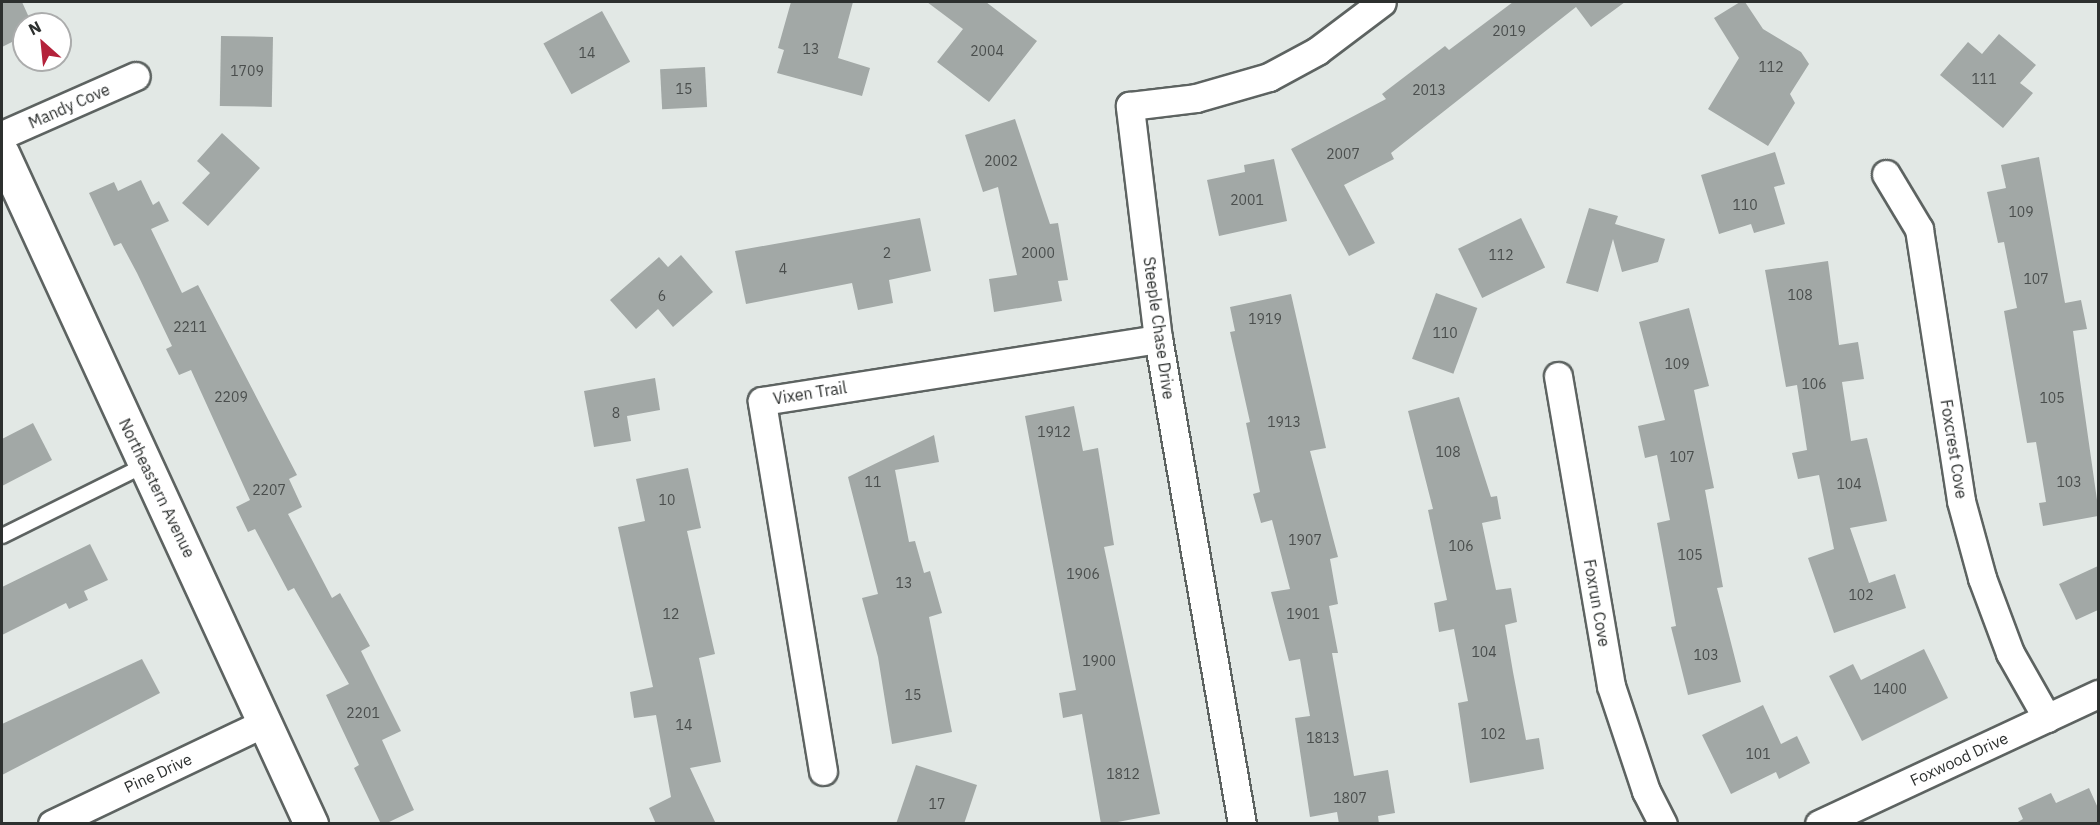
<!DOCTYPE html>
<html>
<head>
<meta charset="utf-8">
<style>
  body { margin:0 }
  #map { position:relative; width:2100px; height:825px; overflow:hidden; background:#e2e8e5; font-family:"IBM Plex Sans",sans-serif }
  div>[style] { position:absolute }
  .building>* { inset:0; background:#a2a8a6; transform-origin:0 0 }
  .roads { filter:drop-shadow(2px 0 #5d6361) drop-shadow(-2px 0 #5d6361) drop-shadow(0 2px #5d6361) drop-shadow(0 -2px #5d6361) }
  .service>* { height:14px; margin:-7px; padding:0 7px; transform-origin:7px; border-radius:7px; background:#fff }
  .minor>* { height:27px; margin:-13.5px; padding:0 13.5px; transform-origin:13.5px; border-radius:13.5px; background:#fff }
  .tertiary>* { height:33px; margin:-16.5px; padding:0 16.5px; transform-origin:16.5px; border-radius:16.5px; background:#fff }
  span { translate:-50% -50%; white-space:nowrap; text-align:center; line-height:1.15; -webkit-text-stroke:6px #fff; paint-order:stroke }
  .number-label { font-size:14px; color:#4a4e4d }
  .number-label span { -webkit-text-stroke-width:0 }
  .street-label { font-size:16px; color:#2d302f }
  .frame { position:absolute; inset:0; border:3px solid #2d302f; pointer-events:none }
  .north { position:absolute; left:12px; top:12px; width:60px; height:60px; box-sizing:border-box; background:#fff; border:2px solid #abacac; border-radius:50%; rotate:333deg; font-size:16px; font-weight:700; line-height:24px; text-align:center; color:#2d302f }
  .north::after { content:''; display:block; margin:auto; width:21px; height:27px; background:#b4223b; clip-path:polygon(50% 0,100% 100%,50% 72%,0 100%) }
</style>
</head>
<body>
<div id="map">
  <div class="building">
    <i style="clip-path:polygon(2px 2px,22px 2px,32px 24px,24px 24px,24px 36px,2px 47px)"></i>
    <i style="clip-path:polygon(791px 2px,853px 2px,838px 58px,870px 68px,862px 96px,777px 73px,784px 50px,778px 48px)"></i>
    <i style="clip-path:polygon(927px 2px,986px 2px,1037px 41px,989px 102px,937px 62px,963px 29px)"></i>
    <i style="clip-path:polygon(1513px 2px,1625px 2px,1591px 27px,1576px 7px,1391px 153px,1394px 159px,1344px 185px,1375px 243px,1349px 256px,1291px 149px,1386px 99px,1382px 94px,1445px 46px,1449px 50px)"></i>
    <i style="clip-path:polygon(1740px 2px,1745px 2px,1763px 29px,1801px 52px,1809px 64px,1790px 94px,1795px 103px,1768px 146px,1708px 109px,1739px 58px,1714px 18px)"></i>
    <i style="left:602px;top:11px;width:58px;height:67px;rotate:61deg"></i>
    <i style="clip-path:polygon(1999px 34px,2036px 65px,2020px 83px,2033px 93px,2003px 128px,1940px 75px,1968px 42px,1982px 54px)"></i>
    <i style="left:221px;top:36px;width:52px;height:70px;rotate:1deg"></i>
    <i style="left:705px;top:67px;width:40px;height:45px;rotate:87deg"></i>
    <i style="clip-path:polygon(1015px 119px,1050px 224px,1058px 223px,1068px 280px,1058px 281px,1062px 301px,994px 312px,989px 279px,1017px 275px,998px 187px,983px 192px,965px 135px)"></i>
    <i style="clip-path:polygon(222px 133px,260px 168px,208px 226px,182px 203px,210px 173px,197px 161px)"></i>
    <i style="clip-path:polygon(1775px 152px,1785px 184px,1774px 187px,1785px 224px,1754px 233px,1751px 224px,1719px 234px,1701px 175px)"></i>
    <i style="clip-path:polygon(2039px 157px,2065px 303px,2081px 300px,2087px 329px,2073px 331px,2098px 507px,2098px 516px,2043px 526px,2039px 503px,2046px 502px,2036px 442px,2027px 443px,2004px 311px,2017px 308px,2004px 242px,1998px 243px,1987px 192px,2006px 188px,2001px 165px)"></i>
    <i style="clip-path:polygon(1274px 159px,1287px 221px,1219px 236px,1207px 180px,1245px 172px,1244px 165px)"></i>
    <i style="clip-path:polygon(141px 180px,153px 205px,159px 201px,169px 221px,151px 229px,182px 293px,198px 285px,297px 475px,289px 479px,302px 507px,288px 514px,332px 598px,340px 593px,370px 646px,361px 651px,401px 731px,382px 740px,414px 810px,385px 824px,381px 824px,354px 768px,359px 765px,326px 695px,349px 684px,294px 588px,288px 591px,255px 529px,248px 532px,236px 507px,250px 500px,191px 370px,179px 375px,166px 349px,172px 346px,137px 273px,121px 243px,114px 246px,89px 193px,114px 182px,118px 191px)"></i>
    <i style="clip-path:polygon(1589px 208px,1618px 216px,1615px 224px,1665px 239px,1658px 262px,1622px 272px,1613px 239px,1598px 292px,1566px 283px)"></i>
    <i style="clip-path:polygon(920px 218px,931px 271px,889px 280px,893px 303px,858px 310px,852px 283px,746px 304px,735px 251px)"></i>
    <i style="left:1521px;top:218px;width:55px;height:70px;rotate:64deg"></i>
    <i style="clip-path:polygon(681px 255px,713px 292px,673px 327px,658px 309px,636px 329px,610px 300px,659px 257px,668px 267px)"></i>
    <i style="clip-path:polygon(1828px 261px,1839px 345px,1858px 342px,1864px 379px,1842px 382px,1851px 441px,1867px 438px,1887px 521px,1850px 528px,1869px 583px,1895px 574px,1906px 608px,1834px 633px,1808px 558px,1834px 549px,1819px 475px,1798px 479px,1792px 453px,1807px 450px,1797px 385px,1786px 387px,1765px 270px)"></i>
    <i style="left:1436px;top:293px;width:44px;height:70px;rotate:20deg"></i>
    <i style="clip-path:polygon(1291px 294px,1326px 448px,1310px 451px,1338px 557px,1330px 559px,1338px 604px,1329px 606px,1338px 653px,1332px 653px,1354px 776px,1388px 770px,1395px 813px,1378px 816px,1379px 824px,1339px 824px,1337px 812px,1310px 817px,1295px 718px,1310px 716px,1300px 659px,1289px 661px,1271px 592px,1290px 589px,1272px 520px,1261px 523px,1253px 494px,1260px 492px,1246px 423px,1250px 422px,1230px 332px,1235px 331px,1230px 307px)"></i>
    <i style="clip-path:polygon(1689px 308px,1709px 386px,1694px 390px,1714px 488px,1705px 490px,1723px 587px,1717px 588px,1741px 682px,1688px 695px,1671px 627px,1676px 626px,1657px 523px,1670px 520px,1657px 455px,1645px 458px,1638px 426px,1665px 420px,1639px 322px)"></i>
    <i style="clip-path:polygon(655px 378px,660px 410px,627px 416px,631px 441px,594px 447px,584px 391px)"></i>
    <i style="clip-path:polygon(1459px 397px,1491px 497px,1497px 496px,1501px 519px,1482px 523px,1496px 590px,1511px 588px,1517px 622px,1505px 625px,1513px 672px,1526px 740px,1539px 738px,1544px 769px,1470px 783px,1458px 703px,1468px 701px,1454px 629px,1439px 632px,1434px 603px,1447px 600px,1428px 510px,1433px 509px,1408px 411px)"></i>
    <i style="clip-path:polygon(1074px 406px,1083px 451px,1098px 448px,1114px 545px,1104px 547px,1160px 814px,1107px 824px,1101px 824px,1082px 714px,1063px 718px,1059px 693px,1076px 690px,1025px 416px)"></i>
    <i style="clip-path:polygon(33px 423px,52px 460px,2px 486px,2px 439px)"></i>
    <i style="clip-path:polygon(934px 435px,939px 462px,895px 470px,909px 542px,915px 541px,924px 573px,930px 571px,942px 613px,929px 617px,952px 732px,892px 744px,878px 657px,862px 598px,878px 594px,848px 477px)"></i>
    <i style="clip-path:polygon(688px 468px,701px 528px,687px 531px,715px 654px,699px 658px,721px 762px,690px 768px,716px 824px,656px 824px,649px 808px,671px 797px,656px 715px,634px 718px,630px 692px,653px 687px,618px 527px,645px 521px,636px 479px)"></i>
    <i style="clip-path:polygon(90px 544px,108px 580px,84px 591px,88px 600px,69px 609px,66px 603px,2px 635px,2px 587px)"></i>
    <i style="clip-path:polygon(2098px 566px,2098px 610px,2076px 620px,2059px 584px)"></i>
    <i style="clip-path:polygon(1924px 649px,1948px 698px,1862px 741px,1829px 676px,1853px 664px,1861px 680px)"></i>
    <i style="clip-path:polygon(142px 659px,160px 693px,2px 775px,2px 724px)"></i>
    <i style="clip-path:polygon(1763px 705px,1781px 744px,1797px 736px,1810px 763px,1779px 779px,1776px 772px,1731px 794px,1702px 735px)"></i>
    <i style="clip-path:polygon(916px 765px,977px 785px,964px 824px,896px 824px)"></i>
    <i style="clip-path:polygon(2089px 788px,2098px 808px,2098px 824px,2014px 824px,2023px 819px,2018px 808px,2051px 793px,2056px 803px)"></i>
  </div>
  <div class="roads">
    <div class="service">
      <i style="left:2px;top:536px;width:160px;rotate:-26.4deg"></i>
    </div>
    <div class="minor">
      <i style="left:2px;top:135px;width:146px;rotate:-23.8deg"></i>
      <i style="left:1886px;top:174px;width:64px;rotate:59deg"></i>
      <i style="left:1919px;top:229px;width:275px;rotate:81.2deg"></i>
      <i style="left:1961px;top:501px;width:80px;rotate:74.7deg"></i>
      <i style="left:1982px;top:578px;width:80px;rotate:69.5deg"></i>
      <i style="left:2010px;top:653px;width:75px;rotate:60.4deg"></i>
      <i style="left:1558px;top:376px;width:314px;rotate:80.3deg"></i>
      <i style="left:1611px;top:686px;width:111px;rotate:71.6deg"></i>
      <i style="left:1646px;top:791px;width:37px;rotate:63deg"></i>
      <i style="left:823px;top:771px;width:375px;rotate:-99.4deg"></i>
      <i style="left:762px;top:401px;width:401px;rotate:-8.9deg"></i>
      <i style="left:52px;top:824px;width:235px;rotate:-25.5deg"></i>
      <i style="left:1242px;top:824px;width:492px;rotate:-99.8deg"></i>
      <i style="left:1158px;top:339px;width:235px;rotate:-96.9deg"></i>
      <i style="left:1130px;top:106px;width:66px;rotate:-6.9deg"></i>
      <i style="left:1196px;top:98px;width:76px;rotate:-16deg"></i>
      <i style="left:1269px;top:77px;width:55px;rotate:-28.4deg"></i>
      <i style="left:1317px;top:51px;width:81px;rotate:-37deg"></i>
      <i style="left:1819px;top:824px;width:308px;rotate:-25deg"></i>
    </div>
    <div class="tertiary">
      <i style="left:2px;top:153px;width:739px;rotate:65.27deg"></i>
    </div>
  </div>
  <div class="number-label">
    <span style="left:1509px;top:31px">2019</span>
    <span style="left:811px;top:49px">13</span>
    <span style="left:987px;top:51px">2004</span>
    <span style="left:587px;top:53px">14</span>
    <span style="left:1771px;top:67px">112</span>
    <span style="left:247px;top:71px">1709</span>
    <span style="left:1984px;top:79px">111</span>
    <span style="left:684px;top:89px">15</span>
    <span style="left:1429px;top:90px">2013</span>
    <span style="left:1343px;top:154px">2007</span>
    <span style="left:1001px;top:161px">2002</span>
    <span style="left:1247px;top:200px">2001</span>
    <span style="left:1745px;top:205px">110</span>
    <span style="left:2021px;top:212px">109</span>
    <span style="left:887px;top:253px">2</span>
    <span style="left:1038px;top:253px">2000</span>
    <span style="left:1501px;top:255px">112</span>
    <span style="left:783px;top:269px">4</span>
    <span style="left:2036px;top:279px">107</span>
    <span style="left:1800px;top:295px">108</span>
    <span style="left:662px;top:296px">6</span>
    <span style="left:1265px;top:319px">1919</span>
    <span style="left:190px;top:327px">2211</span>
    <span style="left:1445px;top:333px">110</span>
    <span style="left:1677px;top:364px">109</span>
    <span style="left:1814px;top:384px">106</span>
    <span style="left:231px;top:397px">2209</span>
    <span style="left:2052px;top:398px">105</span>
    <span style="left:616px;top:413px">8</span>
    <span style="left:1284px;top:422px">1913</span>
    <span style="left:1054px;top:432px">1912</span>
    <span style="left:1448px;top:452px">108</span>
    <span style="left:1682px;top:457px">107</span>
    <span style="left:873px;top:482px">11</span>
    <span style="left:2069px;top:482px">103</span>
    <span style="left:1849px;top:484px">104</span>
    <span style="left:269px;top:490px">2207</span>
    <span style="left:667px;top:500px">10</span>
    <span style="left:1305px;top:540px">1907</span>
    <span style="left:1461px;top:546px">106</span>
    <span style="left:1690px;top:555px">105</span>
    <span style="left:1083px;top:574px">1906</span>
    <span style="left:904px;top:583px">13</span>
    <span style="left:1861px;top:595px">102</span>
    <span style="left:671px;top:614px">12</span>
    <span style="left:1303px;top:614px">1901</span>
    <span style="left:1484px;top:652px">104</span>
    <span style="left:1706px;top:655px">103</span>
    <span style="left:1099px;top:661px">1900</span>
    <span style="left:1890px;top:689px">1400</span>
    <span style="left:913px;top:695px">15</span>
    <span style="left:363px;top:713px">2201</span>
    <span style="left:684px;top:725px">14</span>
    <span style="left:1493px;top:734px">102</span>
    <span style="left:1323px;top:738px">1813</span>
    <span style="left:1758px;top:754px">101</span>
    <span style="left:1123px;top:774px">1812</span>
    <span style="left:1350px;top:798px">1807</span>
    <span style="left:937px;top:804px">17</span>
  </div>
  <div class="street-label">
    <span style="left:69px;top:106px;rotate:-24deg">Mandy Cove</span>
    <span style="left:1159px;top:328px;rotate:82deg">Steeple Chase Drive</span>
    <span style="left:810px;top:393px;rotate:-9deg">Vixen Trail</span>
    <span style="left:1954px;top:449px;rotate:81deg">Foxcrest Cove</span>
    <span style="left:157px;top:488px;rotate:64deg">Northeastern Avenue</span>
    <span style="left:1597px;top:603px;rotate:80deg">Foxrun Cove</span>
    <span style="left:1959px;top:759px;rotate:-25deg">Foxwood Drive</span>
    <span style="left:158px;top:773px;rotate:-25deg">Pine Drive</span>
  </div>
  <div class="frame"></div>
  <div class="north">N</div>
</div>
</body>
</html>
